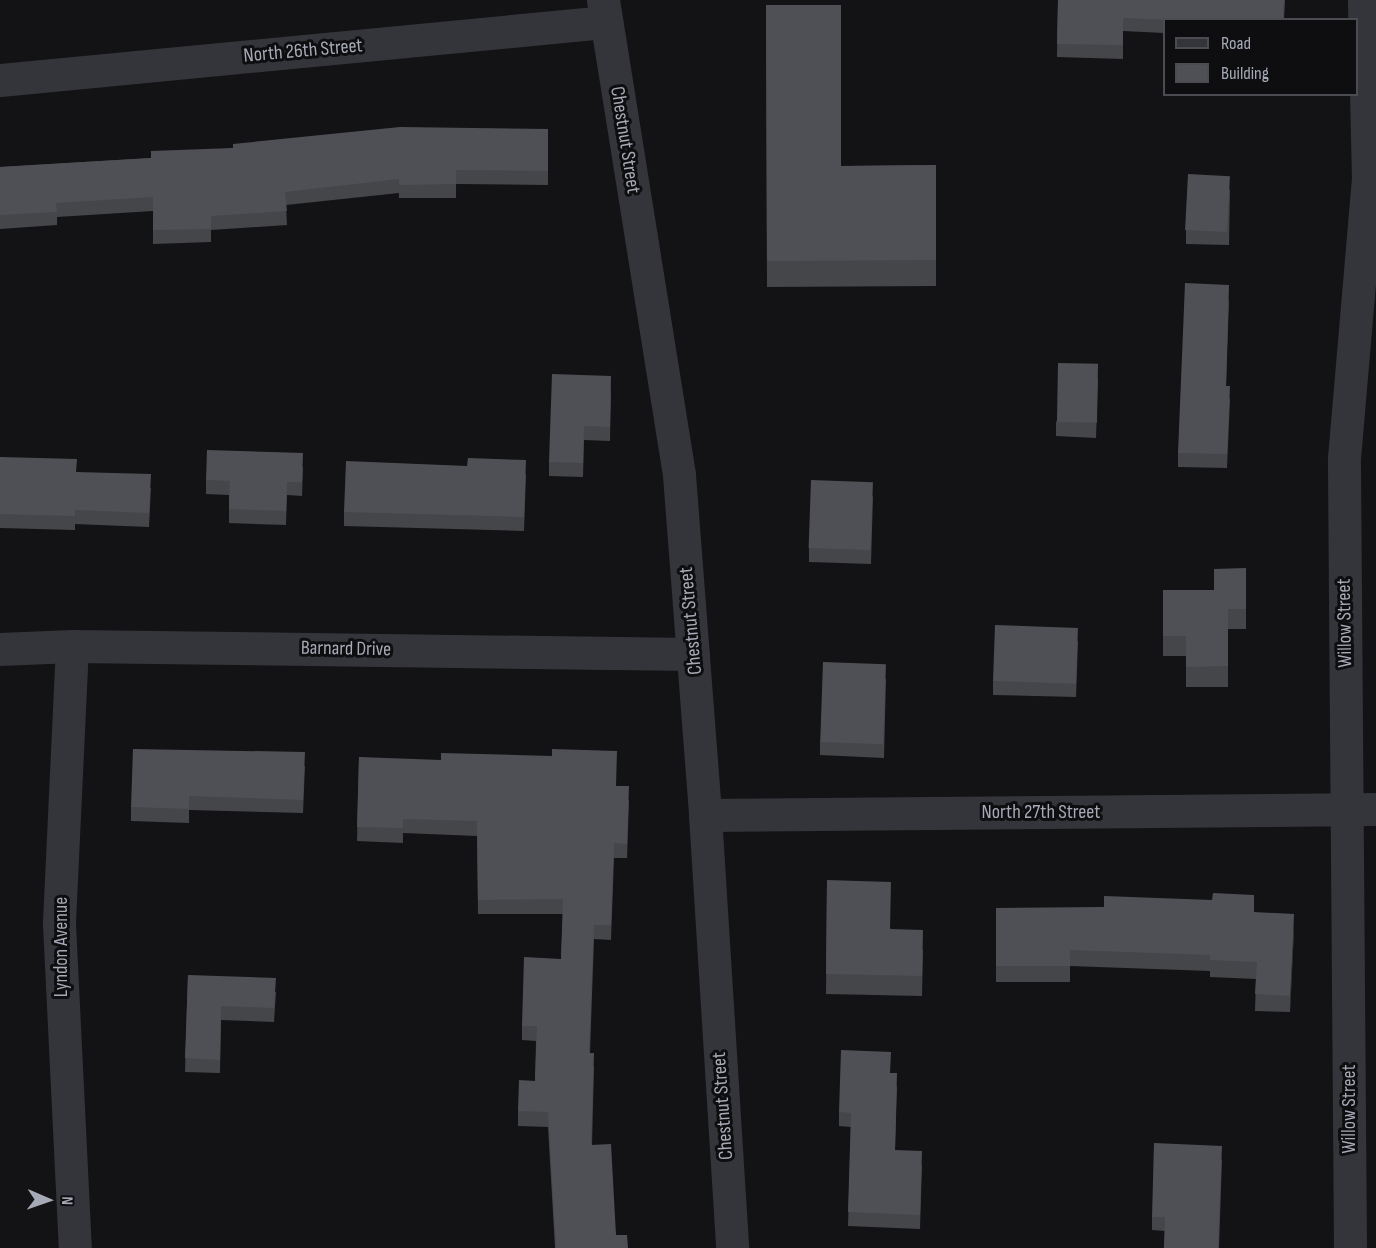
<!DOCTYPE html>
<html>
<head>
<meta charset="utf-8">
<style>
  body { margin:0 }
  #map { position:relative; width:1376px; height:1248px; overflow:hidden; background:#131315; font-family:"Sofia Sans Condensed",sans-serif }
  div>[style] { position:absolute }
  .minor>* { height:33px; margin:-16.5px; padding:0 16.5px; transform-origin:16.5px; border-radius:16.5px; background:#34353a }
  .tertiary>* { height:33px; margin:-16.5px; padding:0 16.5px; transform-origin:16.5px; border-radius:16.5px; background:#34353a }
  .wall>* { inset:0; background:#44464a }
  .shaded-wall>* { inset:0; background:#2c2d30 }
  .building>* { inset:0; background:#4f5056; transform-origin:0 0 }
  span { translate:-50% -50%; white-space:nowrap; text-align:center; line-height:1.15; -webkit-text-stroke:6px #0e0e10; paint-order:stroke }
  .street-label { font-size:20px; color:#a5aab6 }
  .legend { position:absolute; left:1163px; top:18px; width:195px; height:78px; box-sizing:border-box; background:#0e0e10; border:2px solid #4a4c52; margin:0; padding:8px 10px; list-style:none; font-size:18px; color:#a5aab6 }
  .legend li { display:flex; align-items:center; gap:12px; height:30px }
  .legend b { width:30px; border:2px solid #4a4c52 }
  .north { position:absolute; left:18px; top:1170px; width:60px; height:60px; -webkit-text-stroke:4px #0e0e10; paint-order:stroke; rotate:92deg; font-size:16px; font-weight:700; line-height:24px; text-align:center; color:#a5aab6 }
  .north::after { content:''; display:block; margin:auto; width:21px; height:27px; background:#a5aab6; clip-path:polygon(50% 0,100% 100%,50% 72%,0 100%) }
</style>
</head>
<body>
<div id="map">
  <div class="minor">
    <i style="left:0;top:80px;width:609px;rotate:-5.47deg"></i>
    <i style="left:72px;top:646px;width:278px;rotate:92.7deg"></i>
    <i style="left:59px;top:924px;width:324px;rotate:87.2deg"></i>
    <i style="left:0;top:649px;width:72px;rotate:-2.4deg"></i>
    <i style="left:72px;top:646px;width:621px;rotate:0.74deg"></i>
    <i style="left:705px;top:815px;width:671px;rotate:-0.51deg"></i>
    <i style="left:1350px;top:1248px;width:790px;rotate:-90.44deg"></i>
    <i style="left:1344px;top:458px;width:279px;rotate:-85.1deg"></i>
    <i style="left:1368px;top:180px;width:180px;rotate:-91.3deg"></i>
  </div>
  <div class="tertiary">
    <i style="left:603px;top:0;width:481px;rotate:80.9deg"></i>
    <i style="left:679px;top:475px;width:341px;rotate:85.6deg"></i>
    <i style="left:705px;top:815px;width:434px;rotate:86.4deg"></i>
  </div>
  <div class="wall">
    <i style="clip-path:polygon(1058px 0,1285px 0,1284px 20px,1164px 20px,1164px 33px,1123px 31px,1123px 59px,1057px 57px)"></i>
    <i style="clip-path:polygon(766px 5px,841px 166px,936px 165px,936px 286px,767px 287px)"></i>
    <i style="clip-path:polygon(548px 129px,548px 185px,456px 184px,456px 198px,399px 198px,399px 193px,286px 205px,287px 225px,211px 230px,211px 242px,153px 244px,153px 211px,57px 217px,57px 225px,0 229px,0 167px,151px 158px,233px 148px)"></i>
    <i style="clip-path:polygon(1230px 189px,1229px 245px,1186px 244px,1186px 230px)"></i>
    <i style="clip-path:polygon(1229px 299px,1226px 386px,1230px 400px,1227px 468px,1178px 467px,1178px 453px)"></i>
    <i style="clip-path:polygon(1098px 378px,1096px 438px,1056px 436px,1056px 422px)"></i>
    <i style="clip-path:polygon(611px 390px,610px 441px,584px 440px,583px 477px,549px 476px,549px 462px)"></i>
    <i style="clip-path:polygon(0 457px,77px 472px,151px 488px,149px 527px,75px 524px,75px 530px,0 528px)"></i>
    <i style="clip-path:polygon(467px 466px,526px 474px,524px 531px,344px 526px,344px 512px)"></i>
    <i style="clip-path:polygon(303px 467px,302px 496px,287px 495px,286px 525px,229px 523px,229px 495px,206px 494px,206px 480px)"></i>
    <i style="clip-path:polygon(873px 496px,871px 564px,809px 562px,809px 548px)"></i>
    <i style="clip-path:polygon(1246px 568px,1246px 629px,1228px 629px,1228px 687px,1186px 687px,1186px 656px,1163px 656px,1163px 590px,1214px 590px)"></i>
    <i style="clip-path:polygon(1078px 641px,1076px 697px,993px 695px,993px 681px)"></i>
    <i style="clip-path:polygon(886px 678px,884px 758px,820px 755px,820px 742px)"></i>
    <i style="clip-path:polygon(359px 757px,616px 786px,629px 801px,627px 858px,614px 858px,611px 940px,594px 939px,590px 1053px,594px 1068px,592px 1145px,616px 1235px,628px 1248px,555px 1248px,548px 1127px,518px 1126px,518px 1111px,535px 1081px,536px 1041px,522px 1040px,522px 1026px,561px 959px,563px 914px,478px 914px,477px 836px,403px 833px,403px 843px,357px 841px)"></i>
    <i style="clip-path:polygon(305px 766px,303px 813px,189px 810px,189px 823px,131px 821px,131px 807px)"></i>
    <i style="clip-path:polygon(827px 880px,891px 929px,923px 950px,922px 996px,826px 994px)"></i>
    <i style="clip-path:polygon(996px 908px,1254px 912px,1294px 930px,1290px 1012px,1255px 1011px,1256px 979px,1210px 977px,1210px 971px,1070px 966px,1070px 982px,996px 982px)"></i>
    <i style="clip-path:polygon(188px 975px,276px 992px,274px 1022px,221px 1020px,220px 1073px,185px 1072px)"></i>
    <i style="clip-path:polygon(890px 1073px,897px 1087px,895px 1150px,922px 1165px,920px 1229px,848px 1226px,851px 1127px,839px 1126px,839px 1112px)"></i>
    <i style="clip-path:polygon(1222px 1159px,1219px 1248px,1164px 1248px,1165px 1231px,1152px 1230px,1152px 1217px)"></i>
  </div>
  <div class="shaded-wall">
    <i style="clip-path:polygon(1294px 914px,1294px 930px,1290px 1012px,1290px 996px)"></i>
  </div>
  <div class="building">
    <i style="clip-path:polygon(1058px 0,1284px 0,1283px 20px,1177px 20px,1123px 18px,1123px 45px,1057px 44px)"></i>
    <i style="clip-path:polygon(766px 5px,841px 5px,841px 166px,936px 165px,936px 260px,767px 261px)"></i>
    <i style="clip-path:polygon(400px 127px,548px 129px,548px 171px,456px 170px,456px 184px,399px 185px,399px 179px,285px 192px,287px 211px,211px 216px,211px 229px,153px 230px,153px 197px,56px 203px,57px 212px,0 215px,0 167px,151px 158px,151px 151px,233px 148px,233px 144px)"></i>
    <i style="left:1188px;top:174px;width:42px;height:56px;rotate:3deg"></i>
    <i style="clip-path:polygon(1185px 283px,1229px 285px,1226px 386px,1230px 386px,1227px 454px,1178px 453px)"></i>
    <i style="left:1058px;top:363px;width:40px;height:59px;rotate:1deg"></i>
    <i style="clip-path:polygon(552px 374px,611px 376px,610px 427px,584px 426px,583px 463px,549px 462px)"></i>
    <i style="clip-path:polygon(207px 450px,303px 453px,302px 482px,287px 482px,286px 511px,229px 509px,230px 481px,206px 480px)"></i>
    <i style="clip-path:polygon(0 457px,77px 459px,76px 472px,151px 474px,149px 513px,75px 510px,75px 516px,0 514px)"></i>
    <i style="clip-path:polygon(468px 458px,526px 460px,524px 517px,344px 512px,346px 461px,467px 466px)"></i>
    <i style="left:811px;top:480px;width:62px;height:68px;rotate:2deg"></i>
    <i style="clip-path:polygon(1246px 568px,1246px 609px,1228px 609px,1228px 666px,1186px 667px,1186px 636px,1163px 636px,1163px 590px,1214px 590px,1214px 569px)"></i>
    <i style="left:995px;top:625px;width:83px;height:56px;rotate:2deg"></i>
    <i style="left:823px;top:662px;width:63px;height:80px;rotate:2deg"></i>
    <i style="clip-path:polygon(133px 749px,305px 752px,303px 800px,189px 796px,189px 809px,131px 807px)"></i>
    <i style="clip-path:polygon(552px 749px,617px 751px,616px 786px,629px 786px,627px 844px,614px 843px,611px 925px,594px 925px,589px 1053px,594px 1053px,591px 1145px,611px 1144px,616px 1235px,627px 1235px,628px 1248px,556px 1248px,548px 1112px,518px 1111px,519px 1080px,535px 1081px,537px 1026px,522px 1026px,524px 957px,561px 959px,563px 899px,478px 900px,477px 821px,403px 819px,403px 828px,357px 827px,359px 757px,441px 760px,441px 753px,552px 756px)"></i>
    <i style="clip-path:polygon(827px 880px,891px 882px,890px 929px,923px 930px,922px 976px,826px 974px)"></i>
    <i style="clip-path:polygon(1213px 893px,1254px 895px,1254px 912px,1294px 914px,1290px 996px,1255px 994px,1257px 962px,1210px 960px,1210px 955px,1070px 950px,1070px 966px,996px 966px,996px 908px,1104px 907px,1104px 896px,1212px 900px)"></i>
    <i style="clip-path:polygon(188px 975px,276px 978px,274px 1008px,221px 1006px,220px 1060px,185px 1058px)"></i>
    <i style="clip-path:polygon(841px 1050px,891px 1052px,890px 1073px,897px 1073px,895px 1150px,922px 1151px,920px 1215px,848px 1212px,851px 1113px,839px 1112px)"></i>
    <i style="clip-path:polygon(1154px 1143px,1222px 1146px,1218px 1248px,1164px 1248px,1165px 1217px,1152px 1217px)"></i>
  </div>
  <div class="street-label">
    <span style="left:303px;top:51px;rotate:-5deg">North 26th Street</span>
    <span style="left:625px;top:140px;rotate:81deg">Chestnut Street</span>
    <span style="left:691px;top:621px;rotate:-95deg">Chestnut Street</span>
    <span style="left:1345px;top:623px;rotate:-91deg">Willow Street</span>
    <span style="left:346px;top:649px;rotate:1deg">Barnard Drive</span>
    <span style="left:1041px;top:812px">North 27th Street</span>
    <span style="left:61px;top:947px;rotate:-90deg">Lyndon Avenue</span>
    <span style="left:723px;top:1106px;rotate:-94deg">Chestnut Street</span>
    <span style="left:1349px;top:1109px;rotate:-90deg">Willow Street</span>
  </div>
  <ul class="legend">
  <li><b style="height:8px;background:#34353a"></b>Road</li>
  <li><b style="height:16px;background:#4f5056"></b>Building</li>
  </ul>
  <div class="north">N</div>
</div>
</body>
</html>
